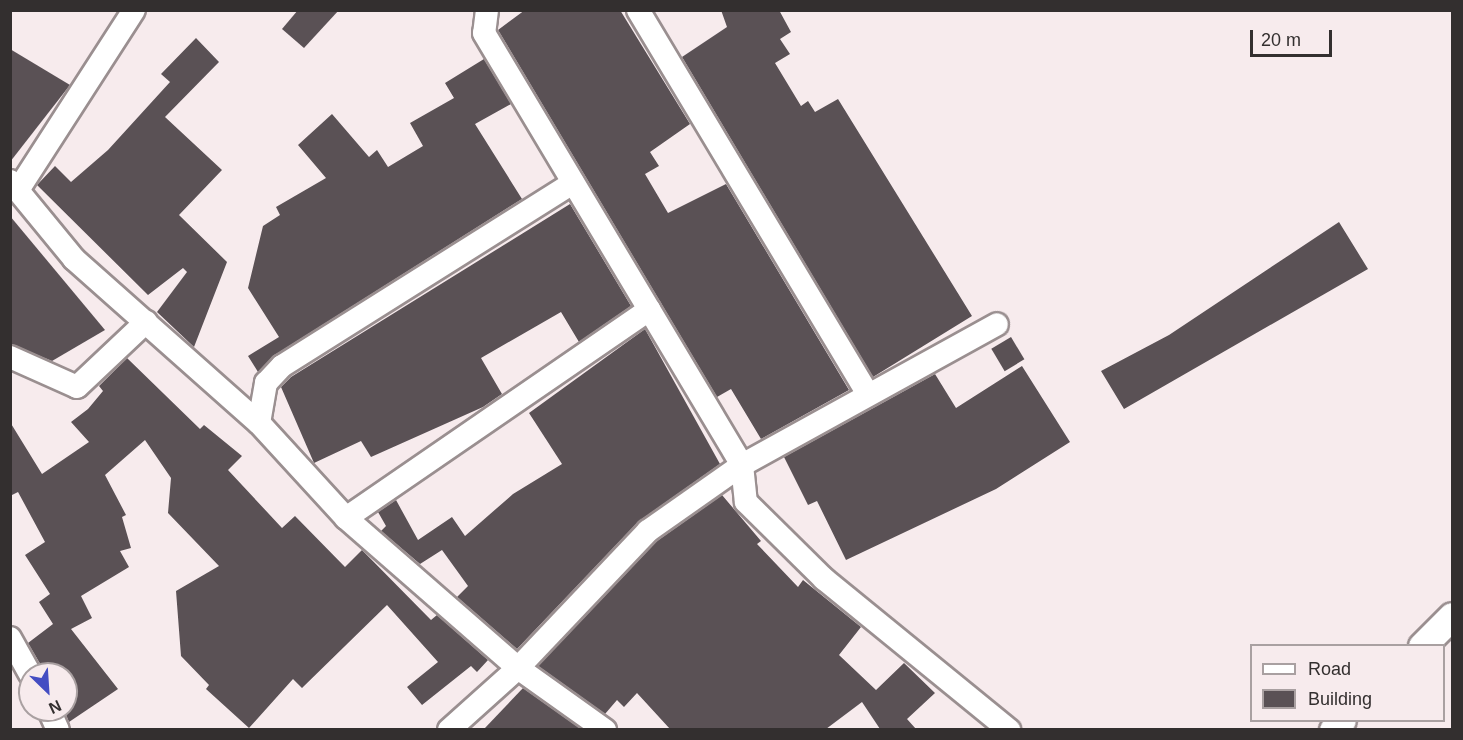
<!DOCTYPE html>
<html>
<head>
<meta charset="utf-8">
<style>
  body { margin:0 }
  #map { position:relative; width:1463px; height:740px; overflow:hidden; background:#f7ebed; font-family:Arial,sans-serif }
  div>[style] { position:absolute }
  .building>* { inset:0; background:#5a5155; transform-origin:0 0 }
  .roads { filter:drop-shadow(2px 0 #9a8f90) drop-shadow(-2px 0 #9a8f90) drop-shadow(0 2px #9a8f90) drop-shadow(0 -2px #9a8f90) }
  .minor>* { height:22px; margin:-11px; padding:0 11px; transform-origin:11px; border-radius:11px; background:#fff }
  .tertiary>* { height:27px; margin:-13.5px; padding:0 13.5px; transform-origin:13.5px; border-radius:13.5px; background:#fff }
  span { translate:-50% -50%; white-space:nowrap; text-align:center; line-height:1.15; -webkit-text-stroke:6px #f7ebed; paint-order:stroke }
  .frame { position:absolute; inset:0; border:12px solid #332f2f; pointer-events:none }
  .legend { position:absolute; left:1250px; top:644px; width:195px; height:78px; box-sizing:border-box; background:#f7ebed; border:2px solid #a9a0a1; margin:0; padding:8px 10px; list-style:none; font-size:18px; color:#332f2f }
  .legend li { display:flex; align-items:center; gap:12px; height:30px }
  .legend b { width:30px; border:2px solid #a9a0a1 }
  .north { position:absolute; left:18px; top:662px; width:60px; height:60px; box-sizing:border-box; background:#f7ebed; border:2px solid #a9a0a1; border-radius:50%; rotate:155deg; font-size:16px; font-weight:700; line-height:24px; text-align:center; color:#332f2f }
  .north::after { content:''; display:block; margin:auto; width:21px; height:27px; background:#444dc2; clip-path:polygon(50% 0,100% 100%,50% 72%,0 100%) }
  .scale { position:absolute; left:1250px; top:30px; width:82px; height:27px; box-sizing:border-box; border:3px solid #332f2f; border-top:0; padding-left:8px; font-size:18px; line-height:21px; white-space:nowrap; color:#332f2f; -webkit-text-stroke:4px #f7ebed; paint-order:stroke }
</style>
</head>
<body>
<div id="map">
  <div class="building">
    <i style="clip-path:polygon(298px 10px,339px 10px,304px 48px,282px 29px)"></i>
    <i style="clip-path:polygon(525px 10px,620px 10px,690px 124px,650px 152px,659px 166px,645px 174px,668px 213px,726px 184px,849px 390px,761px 439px,731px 389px,717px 397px,498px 30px)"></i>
    <i style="clip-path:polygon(721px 10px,779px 10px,791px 32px,780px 39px,790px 54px,775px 63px,801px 106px,808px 101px,815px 112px,838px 99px,972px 316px,873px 377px,682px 57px,727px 27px)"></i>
    <i style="clip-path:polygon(196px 38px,219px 62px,165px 117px,222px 170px,179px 215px,227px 262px,194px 347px,157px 312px,187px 272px,183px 268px,148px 295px,37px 185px,55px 166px,71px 182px,108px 150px,170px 82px,161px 74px)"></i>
    <i style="clip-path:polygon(10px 49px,70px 85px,10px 162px)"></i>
    <i style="clip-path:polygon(484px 59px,511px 104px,475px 124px,522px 199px,275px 355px,258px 372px,248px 356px,279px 337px,248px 288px,263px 226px,280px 215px,276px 207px,326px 178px,298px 145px,332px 114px,369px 157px,377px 150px,388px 167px,423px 146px,410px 123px,454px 98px,445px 83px)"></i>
    <i style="clip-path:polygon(570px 204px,631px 306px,579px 342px,561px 312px,481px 358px,502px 394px,483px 407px,371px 457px,361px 441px,314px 463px,281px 387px,291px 377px)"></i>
    <i style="clip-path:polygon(10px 216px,105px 330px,52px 361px,10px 344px)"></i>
    <i style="clip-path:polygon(1339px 222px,1368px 269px,1124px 409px,1101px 371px,1169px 335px)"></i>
    <i style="clip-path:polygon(645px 329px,720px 464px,638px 522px,517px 649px,457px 597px,468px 586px,442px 550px,420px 564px,381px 531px,386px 526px,378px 512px,396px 500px,418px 540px,452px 517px,465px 536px,513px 494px,562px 464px,529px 413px)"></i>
    <i style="left:1011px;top:337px;width:26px;height:23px;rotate:59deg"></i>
    <i style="clip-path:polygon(127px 358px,200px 429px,204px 425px,242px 456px,228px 470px,282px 528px,295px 516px,345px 567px,362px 550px,431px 620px,437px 615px,488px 660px,477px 672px,471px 666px,422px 705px,407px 687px,438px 662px,387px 605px,302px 688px,293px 679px,249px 728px,206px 689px,209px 685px,181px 656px,176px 591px,219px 566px,168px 513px,171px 478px,145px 440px,105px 475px,126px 515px,122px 517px,131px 548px,120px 551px,129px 567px,81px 596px,92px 618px,71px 629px,118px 689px,69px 722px,64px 710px,66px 674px,46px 674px,28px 643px,53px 624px,39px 602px,50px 594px,25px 555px,45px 542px,18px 492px,10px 496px,10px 422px,42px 474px,89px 442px,71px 422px,88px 409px,103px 391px,99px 386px)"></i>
    <i style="clip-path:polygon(1022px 366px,1070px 442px,996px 489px,846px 560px,817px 501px,808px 505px,784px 457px,935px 374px,956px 408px)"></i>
    <i style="clip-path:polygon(722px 495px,761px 541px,757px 544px,798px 587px,803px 580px,861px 627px,839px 655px,876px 690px,904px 663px,935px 693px,907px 719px,916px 729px,880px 729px,862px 702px,826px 729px,670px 729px,637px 693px,624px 707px,617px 700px,605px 714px,538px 666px,657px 541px)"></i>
    <i style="clip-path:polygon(523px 688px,581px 729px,484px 729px)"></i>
  </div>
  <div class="roads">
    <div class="minor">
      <i style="left:487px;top:10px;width:23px;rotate:97deg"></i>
      <i style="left:484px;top:33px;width:503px;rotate:59.15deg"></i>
      <i style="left:742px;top:465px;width:37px;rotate:84deg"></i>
      <i style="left:746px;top:502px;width:110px;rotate:44.6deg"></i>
      <i style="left:824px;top:579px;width:239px;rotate:39.2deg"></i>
      <i style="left:638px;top:10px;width:448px;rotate:59.1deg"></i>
      <i style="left:10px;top:181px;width:101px;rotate:50.6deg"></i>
      <i style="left:74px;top:259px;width:247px;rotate:41.6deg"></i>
      <i style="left:259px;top:423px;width:129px;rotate:47.5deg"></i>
      <i style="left:346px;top:518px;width:228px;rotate:41.1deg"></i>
      <i style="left:518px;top:668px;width:107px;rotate:35.5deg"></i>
      <i style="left:18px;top:190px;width:214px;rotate:-57.2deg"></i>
      <i style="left:10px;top:357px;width:73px;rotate:24.1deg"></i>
      <i style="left:77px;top:387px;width:95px;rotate:-43.3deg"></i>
      <i style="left:259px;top:423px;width:41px;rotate:-80.1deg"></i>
      <i style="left:266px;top:383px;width:23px;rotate:-47deg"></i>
      <i style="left:282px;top:366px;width:344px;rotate:-32.2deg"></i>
      <i style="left:346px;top:518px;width:368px;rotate:-34.5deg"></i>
      <i style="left:10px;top:638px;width:41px;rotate:60.9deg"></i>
      <i style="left:49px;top:710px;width:22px;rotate:66deg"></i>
      <i style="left:449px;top:730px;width:93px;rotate:-41.9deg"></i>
      <i style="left:518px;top:668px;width:189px;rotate:-46.5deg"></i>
      <i style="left:648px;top:531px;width:115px;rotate:-35.1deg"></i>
      <i style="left:742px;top:465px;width:291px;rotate:-28.9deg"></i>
    </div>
    <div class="tertiary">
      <i style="left:1422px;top:646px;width:42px;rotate:-45deg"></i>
      <i style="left:1333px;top:730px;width:13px;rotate:-48deg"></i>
    </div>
  </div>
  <div class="frame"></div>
  <ul class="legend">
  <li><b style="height:8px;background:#fff"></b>Road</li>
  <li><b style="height:16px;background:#5a5155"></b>Building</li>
  </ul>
  <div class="north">N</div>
  <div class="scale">20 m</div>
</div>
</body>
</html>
